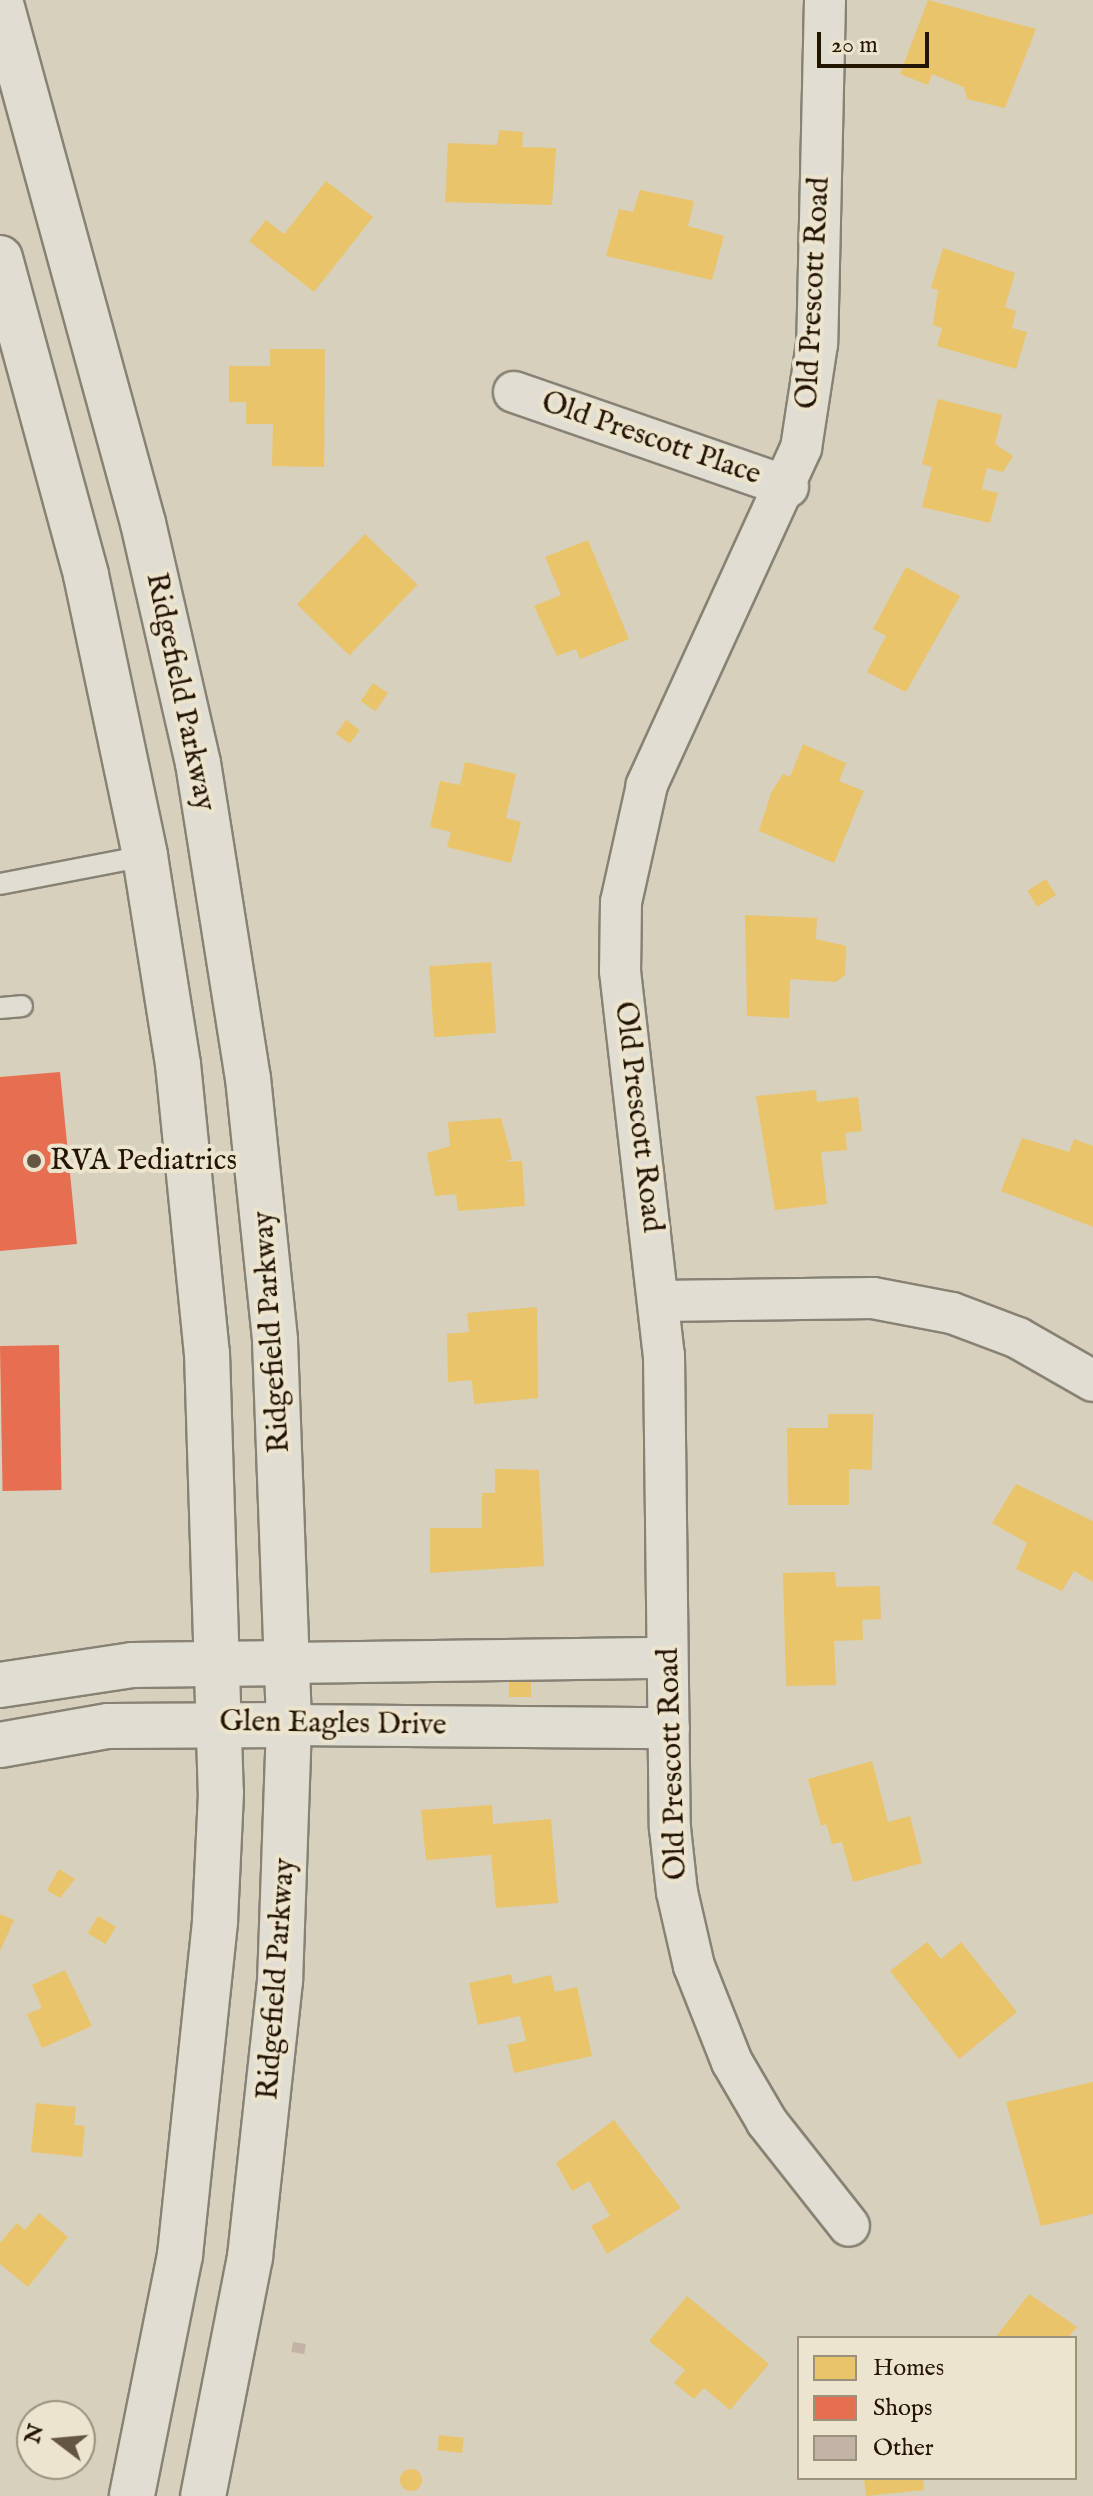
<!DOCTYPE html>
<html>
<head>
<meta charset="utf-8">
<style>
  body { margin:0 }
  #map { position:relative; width:1093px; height:2496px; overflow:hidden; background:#d7d0bd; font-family:"IM FELL English",serif }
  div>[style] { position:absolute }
  .homes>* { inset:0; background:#e9c46a; transform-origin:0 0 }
  .round { border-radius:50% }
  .shops>* { inset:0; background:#e76f51; transform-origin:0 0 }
  .building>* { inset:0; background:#c3b3a6; transform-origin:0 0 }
  .roads { filter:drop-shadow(2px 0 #888274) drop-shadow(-2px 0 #888274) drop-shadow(0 2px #888274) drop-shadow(0 -2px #888274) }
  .service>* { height:20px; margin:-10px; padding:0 10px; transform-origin:10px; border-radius:10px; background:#e0ddd3 }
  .minor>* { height:40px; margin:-20px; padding:0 20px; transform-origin:20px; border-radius:20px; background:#e0ddd3 }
  .tertiary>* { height:44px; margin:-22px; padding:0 22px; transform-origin:22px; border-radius:22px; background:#e0ddd3 }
  .secondary>* { height:44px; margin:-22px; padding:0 22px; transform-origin:22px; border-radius:22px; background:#e0ddd3 }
  .dots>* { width:22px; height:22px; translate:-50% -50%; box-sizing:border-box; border:4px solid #ece4cd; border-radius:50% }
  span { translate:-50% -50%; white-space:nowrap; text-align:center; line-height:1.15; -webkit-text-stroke:8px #ece4cd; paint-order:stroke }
  .street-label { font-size:30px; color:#241500 }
  .poi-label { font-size:30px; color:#241500 }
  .left { translate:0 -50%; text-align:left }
  .legend { position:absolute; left:797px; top:2336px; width:280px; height:144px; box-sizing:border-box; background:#ece4cd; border:2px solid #9c917b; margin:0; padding:10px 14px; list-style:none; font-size:24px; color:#241500 }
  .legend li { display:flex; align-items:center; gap:16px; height:40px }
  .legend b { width:40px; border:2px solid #9c917b }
  .north { position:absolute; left:16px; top:2400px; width:80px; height:80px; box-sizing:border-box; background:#ece4cd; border:2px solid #9c917b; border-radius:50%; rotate:286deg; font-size:22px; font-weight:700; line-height:32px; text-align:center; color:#241500 }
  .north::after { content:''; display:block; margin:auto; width:28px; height:36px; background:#635642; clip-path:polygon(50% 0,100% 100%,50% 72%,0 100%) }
  .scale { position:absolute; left:817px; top:32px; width:112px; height:36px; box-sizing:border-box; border:4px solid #241500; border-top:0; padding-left:10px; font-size:24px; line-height:28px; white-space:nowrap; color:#241500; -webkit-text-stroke:6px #ece4cd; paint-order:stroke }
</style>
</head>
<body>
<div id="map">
  <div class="homes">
    <i style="clip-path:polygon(928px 0,1036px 29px,1005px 108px,967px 99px,964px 87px,932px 74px,928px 85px,900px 74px)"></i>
    <i style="clip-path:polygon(499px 130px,523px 132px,522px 147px,556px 148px,552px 205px,445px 202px,448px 143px,497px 145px)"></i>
    <i style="clip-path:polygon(326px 181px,373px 217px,314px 292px,249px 241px,266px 220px,284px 234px)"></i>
    <i style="clip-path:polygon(640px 190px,694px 201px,688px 226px,724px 236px,712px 280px,606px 256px,619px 209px,633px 212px)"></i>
    <i style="clip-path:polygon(943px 248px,1015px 273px,1005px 307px,1016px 311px,1012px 328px,1027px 332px,1016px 369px,937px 346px,942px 328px,933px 325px,938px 290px,931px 288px)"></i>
    <i style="clip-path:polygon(270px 349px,325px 349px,324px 467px,272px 466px,273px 424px,246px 424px,246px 402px,229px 402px,229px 366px,270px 366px)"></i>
    <i style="clip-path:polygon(938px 399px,1002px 415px,995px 444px,1013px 456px,1003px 472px,987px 468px,982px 489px,998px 493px,990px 523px,922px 507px,932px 467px,922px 464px)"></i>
    <i style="left:365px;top:534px;width:73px;height:98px;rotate:44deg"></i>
    <i style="clip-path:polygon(588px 540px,629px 639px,580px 659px,576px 649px,557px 656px,534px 606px,561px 595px,545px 557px)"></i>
    <i style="clip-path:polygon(906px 567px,960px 596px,906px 692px,867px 672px,886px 636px,873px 629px)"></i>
    <i style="left:373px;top:683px;width:18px;height:22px;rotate:34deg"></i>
    <i style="left:346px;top:720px;width:17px;height:17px;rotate:36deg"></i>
    <i style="clip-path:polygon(803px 744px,846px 763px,839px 781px,864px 791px,834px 863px,759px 831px,771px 793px,783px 774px,790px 777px)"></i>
    <i style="clip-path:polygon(465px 762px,516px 774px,506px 818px,521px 822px,511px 863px,447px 847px,451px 832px,430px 827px,440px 781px,460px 785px)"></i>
    <i style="left:1046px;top:879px;width:19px;height:22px;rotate:58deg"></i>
    <i style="clip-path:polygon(745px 915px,817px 918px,816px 939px,846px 946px,845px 975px,836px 982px,790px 979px,789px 1018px,747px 1016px)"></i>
    <i style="left:491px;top:962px;width:71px;height:62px;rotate:86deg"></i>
    <i style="clip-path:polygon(816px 1090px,817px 1102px,858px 1097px,862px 1131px,845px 1133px,847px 1150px,821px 1152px,827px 1204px,775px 1210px,756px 1096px)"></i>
    <i style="clip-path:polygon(501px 1118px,512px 1159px,505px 1162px,522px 1161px,525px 1206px,458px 1211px,456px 1194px,435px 1196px,427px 1153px,450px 1146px,448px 1122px)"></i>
    <i style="clip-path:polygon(1022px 1138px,1069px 1152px,1074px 1139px,1093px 1146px,1093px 1227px,1001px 1191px)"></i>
    <i style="clip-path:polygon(537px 1307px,538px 1398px,474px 1404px,472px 1380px,448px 1382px,447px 1334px,469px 1332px,467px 1313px)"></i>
    <i style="clip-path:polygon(828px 1414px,873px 1414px,872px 1470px,849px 1469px,849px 1505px,788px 1505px,787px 1428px,828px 1428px)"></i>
    <i style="clip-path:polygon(495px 1469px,539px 1470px,544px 1566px,430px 1573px,430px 1528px,482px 1528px,482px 1493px,495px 1493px)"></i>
    <i style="clip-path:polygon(1016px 1484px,1093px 1521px,1093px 1582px,1074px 1571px,1062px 1591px,1016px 1569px,1027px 1543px,992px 1523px)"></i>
    <i style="clip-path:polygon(835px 1572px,836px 1587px,880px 1586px,881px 1619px,862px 1620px,863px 1640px,834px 1641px,836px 1685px,786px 1686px,783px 1573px)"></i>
    <i style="left:509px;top:1680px;width:22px;height:17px"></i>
    <i style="clip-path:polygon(872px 1761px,888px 1822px,910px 1816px,922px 1863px,853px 1882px,842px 1842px,832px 1844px,826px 1824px,821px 1826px,808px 1779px)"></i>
    <i style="clip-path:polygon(492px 1805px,493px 1824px,551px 1819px,558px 1903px,496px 1908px,491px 1855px,426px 1860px,421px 1810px)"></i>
    <i style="clip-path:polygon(59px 1869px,75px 1879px,60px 1898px,47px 1890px)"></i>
    <i style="clip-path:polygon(0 1914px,14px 1920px,0 1951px)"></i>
    <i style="left:98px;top:1916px;width:21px;height:20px;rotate:31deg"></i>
    <i style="clip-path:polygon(927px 1942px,941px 1959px,961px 1942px,1017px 2012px,959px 2059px,890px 1971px)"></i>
    <i style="clip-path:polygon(65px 1970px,92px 2026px,42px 2048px,27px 2014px,42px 2008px,32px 1985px)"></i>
    <i style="clip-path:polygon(511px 1974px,513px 1984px,551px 1975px,555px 1992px,577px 1987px,592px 2056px,514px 2073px,508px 2045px,526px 2041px,520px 2016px,478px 2025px,469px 1983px)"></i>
    <i style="clip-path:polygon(1093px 2082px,1093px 2214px,1041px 2226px,1006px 2102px)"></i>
    <i style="clip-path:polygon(36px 2103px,76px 2107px,74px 2125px,85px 2126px,82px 2157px,31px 2152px)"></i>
    <i style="clip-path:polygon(614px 2120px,681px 2208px,607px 2254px,591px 2226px,610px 2216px,589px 2181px,572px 2191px,556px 2163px)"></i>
    <i style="clip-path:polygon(39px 2213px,68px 2237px,28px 2287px,0 2264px,0 2243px,17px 2223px,25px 2230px)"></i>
    <i style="clip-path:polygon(1029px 2294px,1077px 2327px,1068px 2338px,995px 2338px)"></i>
    <i style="clip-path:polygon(687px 2296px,769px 2364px,730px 2410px,704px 2388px,694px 2399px,674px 2383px,685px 2370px,649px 2341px)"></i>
    <i style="left:439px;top:2435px;width:25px;height:15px;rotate:7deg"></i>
    <i class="round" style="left:400px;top:2469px;width:22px;height:22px"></i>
    <i style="clip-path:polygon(864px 2478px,923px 2478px,924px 2490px,866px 2496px)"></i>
  </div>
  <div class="shops">
    <i style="clip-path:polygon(60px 1072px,77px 1244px,0 1251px,0 1077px)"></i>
    <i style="left:59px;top:1345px;width:145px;height:59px;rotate:89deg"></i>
  </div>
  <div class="building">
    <i style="left:293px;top:2342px;width:13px;height:10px;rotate:9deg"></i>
  </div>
  <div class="roads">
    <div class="service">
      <i style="left:0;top:884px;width:148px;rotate:-10.9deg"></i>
      <i style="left:0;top:1008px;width:22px;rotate:-5deg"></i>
    </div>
    <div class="minor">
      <i style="left:825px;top:0;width:344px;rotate:91.3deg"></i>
      <i style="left:817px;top:344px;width:105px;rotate:98.7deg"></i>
      <i style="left:801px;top:448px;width:371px;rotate:114.6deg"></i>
      <i style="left:647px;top:785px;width:120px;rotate:102.5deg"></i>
      <i style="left:621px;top:902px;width:69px;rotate:90.8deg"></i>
      <i style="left:620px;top:971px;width:387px;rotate:83.5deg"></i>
      <i style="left:664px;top:1355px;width:473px;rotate:89.3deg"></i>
      <i style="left:670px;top:1828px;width:64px;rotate:83.8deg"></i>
      <i style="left:677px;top:1892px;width:76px;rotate:77.1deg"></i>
      <i style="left:694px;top:1966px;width:103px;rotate:68.4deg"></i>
      <i style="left:732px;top:2062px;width:69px;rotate:59.7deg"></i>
      <i style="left:767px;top:2122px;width:132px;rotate:51.7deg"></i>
      <i style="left:514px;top:392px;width:290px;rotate:19.1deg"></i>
      <i style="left:659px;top:1301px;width:214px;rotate:-0.8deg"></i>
      <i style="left:873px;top:1298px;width:80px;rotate:10.8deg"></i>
      <i style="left:952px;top:1313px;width:71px;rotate:20.7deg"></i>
      <i style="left:1018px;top:1338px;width:86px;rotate:29.8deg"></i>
      <i style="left:288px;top:1663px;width:379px;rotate:-0.8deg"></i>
      <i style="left:289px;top:1725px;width:380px;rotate:0.5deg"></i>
    </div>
    <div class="tertiary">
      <i style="left:0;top:1685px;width:134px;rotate:-8.6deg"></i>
      <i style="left:132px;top:1665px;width:156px;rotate:-0.7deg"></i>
      <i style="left:0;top:1745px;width:110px;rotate:-10deg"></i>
      <i style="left:108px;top:1726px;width:181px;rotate:-0.3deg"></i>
    </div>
    <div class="secondary">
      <i style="left:0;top:0;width:542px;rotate:74.71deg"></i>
      <i style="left:143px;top:523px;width:246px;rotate:77.1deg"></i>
      <i style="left:198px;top:763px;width:319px;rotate:81deg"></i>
      <i style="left:248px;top:1078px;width:264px;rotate:84.1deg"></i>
      <i style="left:275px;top:1341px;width:384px;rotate:87.9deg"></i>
      <i style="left:289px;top:1725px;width:256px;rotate:92deg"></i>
      <i style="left:280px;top:1981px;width:278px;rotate:96.2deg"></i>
      <i style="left:250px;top:2257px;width:244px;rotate:101.1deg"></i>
      <i style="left:0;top:258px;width:328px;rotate:74.8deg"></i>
      <i style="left:86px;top:575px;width:287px;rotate:78.1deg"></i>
      <i style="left:145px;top:856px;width:211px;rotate:81deg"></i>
      <i style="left:178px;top:1064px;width:290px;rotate:84.3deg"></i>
      <i style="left:207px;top:1353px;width:440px;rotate:88.2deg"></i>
      <i style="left:221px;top:1793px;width:129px;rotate:92.7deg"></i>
      <i style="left:215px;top:1922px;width:335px;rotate:96deg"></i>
      <i style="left:180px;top:2255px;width:246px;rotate:101.3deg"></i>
    </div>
  </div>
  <div class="dots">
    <i style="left:34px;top:1161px;background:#635642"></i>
  </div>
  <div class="street-label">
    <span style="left:814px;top:293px;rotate:-87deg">Old Prescott Road</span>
    <span style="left:651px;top:439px;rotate:19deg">Old Prescott Place</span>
    <span style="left:180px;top:692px;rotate:78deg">Ridgefield Parkway</span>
    <span style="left:638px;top:1117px;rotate:83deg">Old Prescott Road</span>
    <span style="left:272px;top:1332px;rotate:-94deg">Ridgefield Parkway</span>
    <span style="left:333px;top:1724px;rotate:1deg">Glen Eagles Drive</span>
    <span style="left:673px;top:1764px;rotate:-92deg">Old Prescott Road</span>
    <span style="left:277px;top:1979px;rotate:-86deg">Ridgefield Parkway</span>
  </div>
  <div class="poi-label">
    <span class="left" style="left:50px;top:1161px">RVA Pediatrics</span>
  </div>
  <ul class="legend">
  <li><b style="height:22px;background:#e9c46a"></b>Homes</li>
  <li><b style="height:22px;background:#e76f51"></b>Shops</li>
  <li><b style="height:22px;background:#c3b3a6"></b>Other</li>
  </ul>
  <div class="north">N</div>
  <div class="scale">20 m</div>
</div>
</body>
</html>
